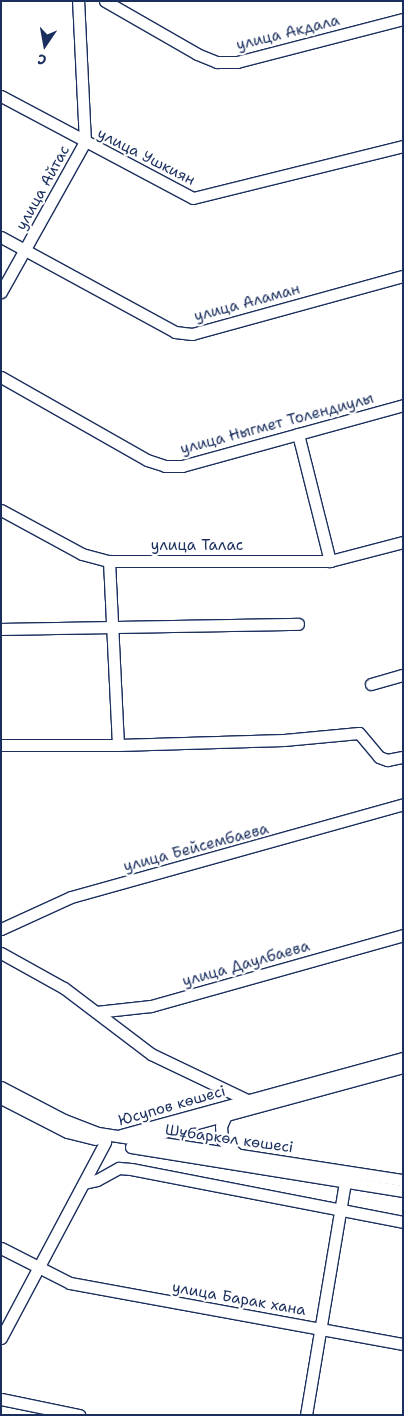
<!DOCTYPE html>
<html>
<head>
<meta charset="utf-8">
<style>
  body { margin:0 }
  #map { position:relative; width:404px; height:1416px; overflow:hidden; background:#fff; font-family:"Shantell Sans",sans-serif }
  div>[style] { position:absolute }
  .roads { filter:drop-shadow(1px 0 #1b2f5e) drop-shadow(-1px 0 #1b2f5e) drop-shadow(0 1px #1b2f5e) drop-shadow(0 -1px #1b2f5e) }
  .minor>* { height:11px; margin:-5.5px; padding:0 5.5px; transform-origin:5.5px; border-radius:5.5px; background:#fff }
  span { translate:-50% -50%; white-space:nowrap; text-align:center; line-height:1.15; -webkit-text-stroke:4.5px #fff; paint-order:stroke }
  .street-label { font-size:15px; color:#1b2f5e }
  .frame { position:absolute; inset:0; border:2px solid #1b2f5e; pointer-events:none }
  .north { position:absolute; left:20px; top:20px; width:50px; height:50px; -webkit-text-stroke:4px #fff; paint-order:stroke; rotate:192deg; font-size:14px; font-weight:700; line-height:20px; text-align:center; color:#1b2f5e }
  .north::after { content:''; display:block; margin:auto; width:18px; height:22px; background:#1b2f5e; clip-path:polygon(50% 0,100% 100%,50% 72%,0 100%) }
</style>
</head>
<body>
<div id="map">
  <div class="roads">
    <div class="minor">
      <i style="left:105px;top:1px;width:106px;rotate:29.9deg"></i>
      <i style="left:197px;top:54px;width:22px;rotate:22deg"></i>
      <i style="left:217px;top:62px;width:20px"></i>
      <i style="left:237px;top:62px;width:171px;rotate:-14.5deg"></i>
      <i style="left:1px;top:96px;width:217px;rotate:28deg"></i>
      <i style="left:193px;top:198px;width:216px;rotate:-13.9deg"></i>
      <i style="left:1px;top:237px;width:198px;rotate:28.6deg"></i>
      <i style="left:175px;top:332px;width:17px;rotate:7deg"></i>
      <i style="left:192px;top:334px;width:219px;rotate:-15.4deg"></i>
      <i style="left:1px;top:292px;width:172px;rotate:-60.8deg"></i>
      <i style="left:85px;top:142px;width:141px;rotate:-92.8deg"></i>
      <i style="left:1px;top:377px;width:168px;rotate:29.6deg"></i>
      <i style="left:147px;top:460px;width:19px;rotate:18deg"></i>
      <i style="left:165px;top:466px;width:17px"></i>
      <i style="left:182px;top:466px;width:229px;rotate:-15.4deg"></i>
      <i style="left:298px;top:434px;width:131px;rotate:75.9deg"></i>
      <i style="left:1px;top:510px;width:92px;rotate:28.5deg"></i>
      <i style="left:82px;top:554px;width:28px;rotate:15deg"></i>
      <i style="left:109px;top:561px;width:221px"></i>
      <i style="left:330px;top:561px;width:75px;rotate:-14.6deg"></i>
      <i style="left:109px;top:561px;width:184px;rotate:87.2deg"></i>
      <i style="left:118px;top:745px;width:166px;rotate:-1.7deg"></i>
      <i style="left:284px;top:740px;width:75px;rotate:-5.3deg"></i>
      <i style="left:359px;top:733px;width:31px;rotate:50deg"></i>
      <i style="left:379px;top:757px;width:9px;rotate:21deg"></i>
      <i style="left:387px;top:760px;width:16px;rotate:-11deg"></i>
      <i style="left:1px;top:629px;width:297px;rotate:-1deg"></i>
      <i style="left:371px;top:684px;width:33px;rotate:-16deg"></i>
      <i style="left:1px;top:745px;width:117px"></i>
      <i style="left:1px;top:929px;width:77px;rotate:-24.6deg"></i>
      <i style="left:71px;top:897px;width:345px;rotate:-15.6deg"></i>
      <i style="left:1px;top:953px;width:72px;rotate:29.1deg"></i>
      <i style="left:64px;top:988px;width:109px;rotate:37.2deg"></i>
      <i style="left:151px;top:1054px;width:106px;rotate:25.6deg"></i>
      <i style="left:96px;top:1012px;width:55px;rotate:-6.2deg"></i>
      <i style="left:151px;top:1006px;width:262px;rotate:-15.7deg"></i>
      <i style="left:1px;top:1087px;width:71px;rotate:27.6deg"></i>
      <i style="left:64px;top:1120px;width:36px;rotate:21deg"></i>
      <i style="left:98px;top:1133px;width:309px;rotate:8.8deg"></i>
      <i style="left:1px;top:1098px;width:74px;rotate:27.3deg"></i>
      <i style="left:67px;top:1132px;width:29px;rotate:14deg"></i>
      <i style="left:226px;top:1115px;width:12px;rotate:114deg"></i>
      <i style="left:221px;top:1126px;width:14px;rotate:86deg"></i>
      <i style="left:222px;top:1140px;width:19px;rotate:43deg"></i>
      <i style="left:145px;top:1134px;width:19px;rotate:-6deg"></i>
      <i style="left:164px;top:1132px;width:248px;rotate:-15.2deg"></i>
      <i style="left:121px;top:1135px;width:292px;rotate:-15.3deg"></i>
      <i style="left:131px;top:1147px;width:276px;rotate:9.2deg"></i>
      <i style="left:84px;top:1183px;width:13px;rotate:-13deg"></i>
      <i style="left:97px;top:1180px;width:25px;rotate:-29deg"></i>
      <i style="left:119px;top:1168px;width:12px;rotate:5deg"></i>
      <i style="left:131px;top:1169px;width:277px;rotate:11deg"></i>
      <i style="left:1px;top:1248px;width:77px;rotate:26.9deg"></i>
      <i style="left:70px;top:1283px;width:339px;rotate:10.4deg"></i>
      <i style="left:1px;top:1338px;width:222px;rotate:-62deg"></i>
      <i style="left:1px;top:1399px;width:80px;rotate:11.6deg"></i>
      <i style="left:306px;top:1415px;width:242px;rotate:-80.5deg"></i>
    </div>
  </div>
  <div class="street-label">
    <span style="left:288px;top:33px;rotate:-14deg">улица Акдала</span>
    <span style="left:146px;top:157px;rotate:27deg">улица Ушкиян</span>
    <span style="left:43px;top:188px;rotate:-61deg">улица Айтас</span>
    <span style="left:247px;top:303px;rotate:-15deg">улица Аламан</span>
    <span style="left:277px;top:424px;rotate:-15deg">улица Ныгмет Толендиулы</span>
    <span style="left:197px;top:546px">улица Талас</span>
    <span style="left:196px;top:848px;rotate:-15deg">улица Бейсембаева</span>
    <span style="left:246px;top:964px;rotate:-16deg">улица Даулбаева</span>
    <span style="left:172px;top:1106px;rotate:-16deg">Юсупов көшесі</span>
    <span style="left:229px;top:1139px;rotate:8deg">Шұбаркөл көшесі</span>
    <span style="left:239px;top:1299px;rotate:10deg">улица Барак хана</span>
  </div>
  <div class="frame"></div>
  <div class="north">С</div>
</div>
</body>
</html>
